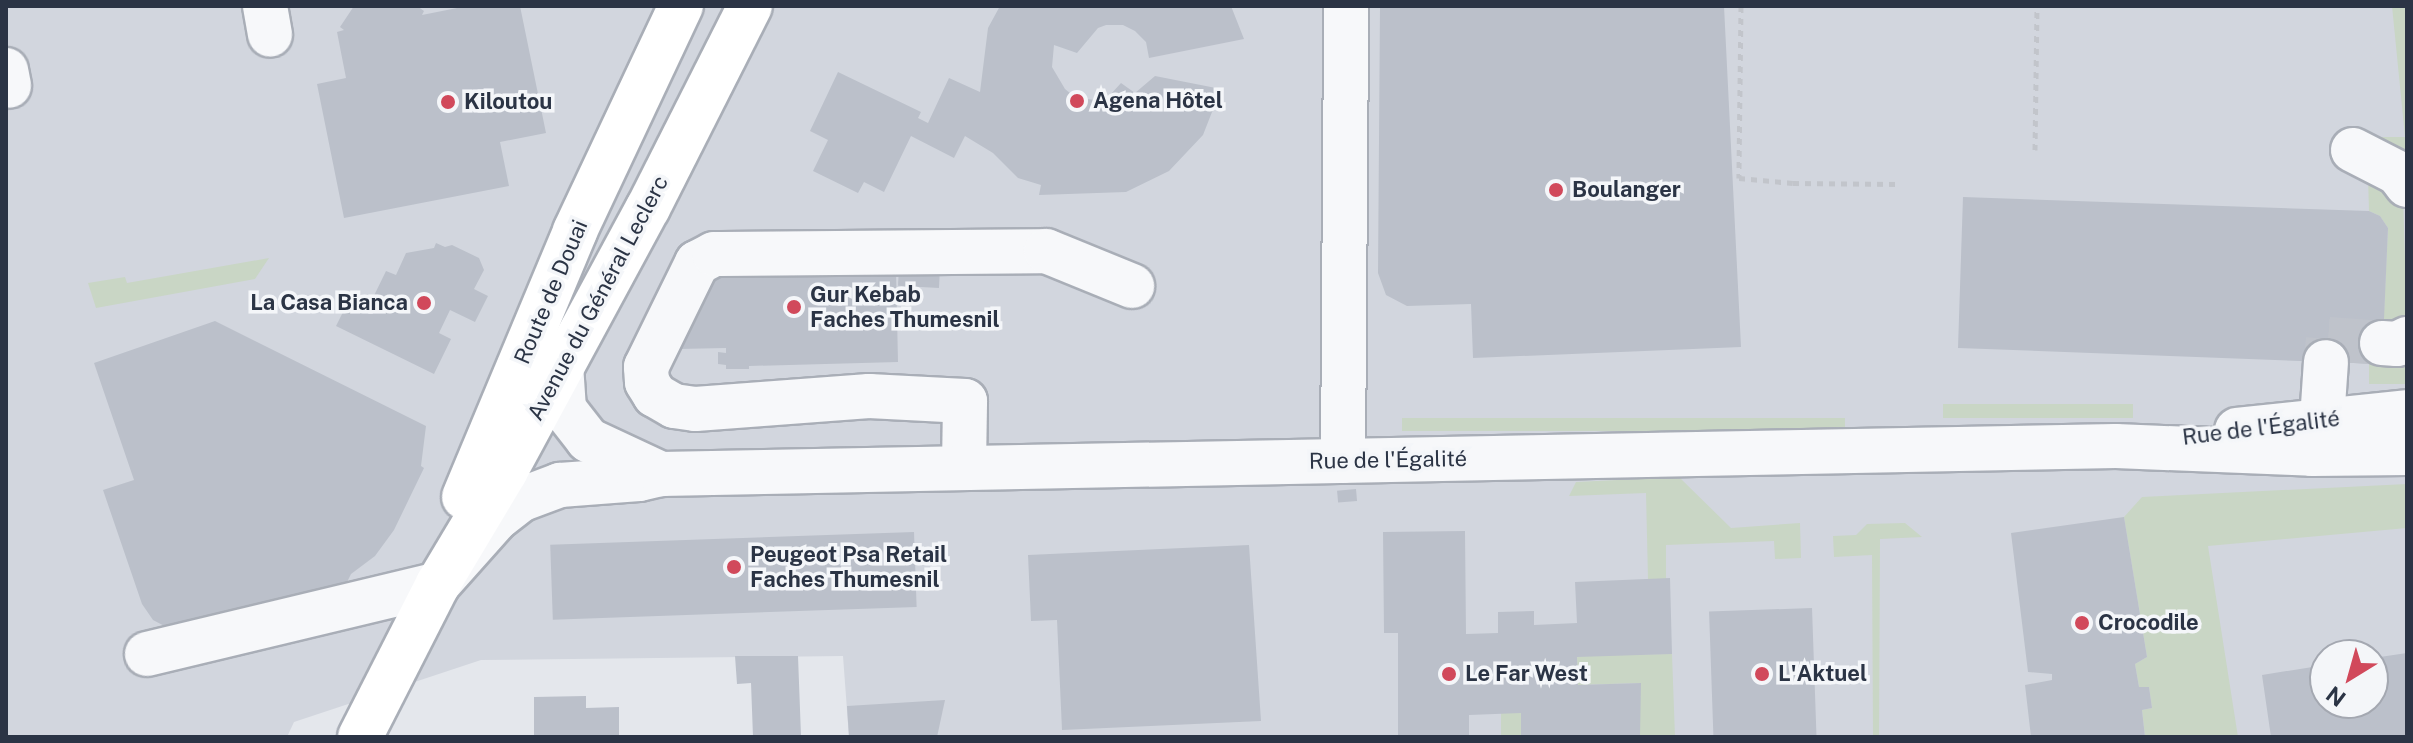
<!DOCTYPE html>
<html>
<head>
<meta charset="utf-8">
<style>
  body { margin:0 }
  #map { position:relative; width:2413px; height:743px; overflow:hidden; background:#e4e7ec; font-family:"Public Sans",sans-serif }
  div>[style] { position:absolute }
  .built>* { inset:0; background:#d2d6de }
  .green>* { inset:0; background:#c9d6c5; transform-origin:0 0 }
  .building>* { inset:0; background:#bbc0ca; transform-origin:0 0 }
  .minor-tunnel>* { height:44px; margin-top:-22px; transform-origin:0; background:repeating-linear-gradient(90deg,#bfc3cb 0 44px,transparent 0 66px) }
  .path>* { height:5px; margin-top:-2.5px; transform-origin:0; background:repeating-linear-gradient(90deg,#c2c5cb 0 6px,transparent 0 12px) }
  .roads { filter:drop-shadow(2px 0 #a9aeb7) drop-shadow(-2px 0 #a9aeb7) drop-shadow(0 2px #a9aeb7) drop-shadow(0 -2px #a9aeb7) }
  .minor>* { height:44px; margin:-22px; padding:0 22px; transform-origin:22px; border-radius:22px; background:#f7f8fa }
  .major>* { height:44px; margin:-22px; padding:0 22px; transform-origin:22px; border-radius:22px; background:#fff }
  .dots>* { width:22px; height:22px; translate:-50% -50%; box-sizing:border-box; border:4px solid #f4f6f9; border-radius:50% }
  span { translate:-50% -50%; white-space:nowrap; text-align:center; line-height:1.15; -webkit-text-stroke:7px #f4f6f9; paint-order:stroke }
  .poi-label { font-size:22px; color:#2b3445; font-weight:700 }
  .left { translate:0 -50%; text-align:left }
  .right { translate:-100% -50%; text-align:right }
  .street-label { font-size:22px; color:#2b3445 }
  .frame { position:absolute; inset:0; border:8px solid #2b3445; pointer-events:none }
  .north { position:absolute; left:2309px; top:639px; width:80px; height:80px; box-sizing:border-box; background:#f4f6f9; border:2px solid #a4a8b1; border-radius:50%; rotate:217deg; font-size:22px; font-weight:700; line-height:32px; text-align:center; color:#2b3445 }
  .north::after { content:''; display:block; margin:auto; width:28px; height:36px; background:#d1495b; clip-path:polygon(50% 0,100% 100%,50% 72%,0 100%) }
</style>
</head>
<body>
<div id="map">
  <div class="built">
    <i style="clip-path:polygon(evenodd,6px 6px,2407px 6px,2407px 737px,849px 737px,843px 656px,481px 660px,294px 722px,287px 737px,6px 737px,6px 6px,2325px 655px,2373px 655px,2373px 703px,2325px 703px,2325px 655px)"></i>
  </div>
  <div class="green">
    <i style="clip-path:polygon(2392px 6px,2407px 6px,2407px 168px,2373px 137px,2405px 137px)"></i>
    <i style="clip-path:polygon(2368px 176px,2403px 195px,2407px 322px,2383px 331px,2388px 228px,2380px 216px,2369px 211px)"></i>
    <i style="clip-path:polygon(269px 258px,255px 279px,96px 308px,88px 283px,125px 277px,127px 283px)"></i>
    <i style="left:2407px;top:362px;width:22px;height:38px;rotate:90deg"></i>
    <i style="left:2133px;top:404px;width:14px;height:190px;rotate:90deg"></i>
    <i style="left:1845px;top:418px;width:13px;height:443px;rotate:90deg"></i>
    <i style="clip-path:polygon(1679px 477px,1731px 528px,1800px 523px,1801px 558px,1775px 559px,1774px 541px,1666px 545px,1666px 579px,1648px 579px,1646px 493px,1569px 496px,1576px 482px)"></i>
    <i style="clip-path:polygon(2407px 484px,2407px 528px,2208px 546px,2238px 737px,2145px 737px,2142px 710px,2152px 708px,2149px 687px,2139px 687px,2135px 664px,2147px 657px,2124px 517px,2142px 497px)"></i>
    <i style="clip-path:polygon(1905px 523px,1922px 537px,1880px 539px,1879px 737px,1873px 737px,1872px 555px,1834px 557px,1833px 536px,1856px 535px,1867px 524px)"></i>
    <i style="clip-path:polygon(1672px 654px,1675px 737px,1640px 737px,1640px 683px,1578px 685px,1577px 655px)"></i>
    <i style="left:1521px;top:713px;width:24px;height:20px;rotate:90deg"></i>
  </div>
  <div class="building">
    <i style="clip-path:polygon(354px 6px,417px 6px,424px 11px,422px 15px,467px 6px,520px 6px,546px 133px,500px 142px,509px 186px,344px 218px,317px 84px,346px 78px,337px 32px,344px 30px,340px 27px)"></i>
    <i style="clip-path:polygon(1000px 6px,1231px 6px,1244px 39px,1149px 58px,1146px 42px,1135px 31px,1123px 25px,1106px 25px,1098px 28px,1077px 53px,1054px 45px,1052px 67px,1065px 89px,1076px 98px,1096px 100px,1110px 95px,1121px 83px,1135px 93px,1155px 76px,1221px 89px,1203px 135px,1169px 171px,1126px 192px,1039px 195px,1041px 185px,1018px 178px,993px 153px,965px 136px,954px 158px,911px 136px,884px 192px,864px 182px,858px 193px,813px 171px,828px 140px,810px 131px,838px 72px,921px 112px,918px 118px,928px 123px,949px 78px,980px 92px,988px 28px)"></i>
    <i style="clip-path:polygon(1380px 6px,1724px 6px,1741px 347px,1473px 358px,1471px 304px,1407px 306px,1386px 295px,1378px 273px)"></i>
    <i style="clip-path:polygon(1963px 197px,2369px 211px,2380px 216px,2388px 228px,2382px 364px,1958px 348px)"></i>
    <i style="clip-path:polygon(436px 243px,445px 247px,452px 245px,479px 258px,484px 270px,474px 289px,488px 296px,475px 322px,450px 310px,439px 333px,451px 339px,434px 374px,336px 326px,349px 300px,367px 310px,386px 271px,396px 275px,406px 253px,434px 248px)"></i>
    <i style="left:940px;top:268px;width:20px;height:41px;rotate:93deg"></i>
    <i style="clip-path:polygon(896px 270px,898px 362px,749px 366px,749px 369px,726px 369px,726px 365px,718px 364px,718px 352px,726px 353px,726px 348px,678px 349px,706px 278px,730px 278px,730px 274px)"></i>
    <i style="clip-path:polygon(215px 321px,426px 426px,421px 466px,424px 468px,394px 530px,375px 556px,351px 574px,324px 629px,172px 630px,153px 620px,142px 604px,103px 490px,134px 480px,94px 363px)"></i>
    <i style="left:1356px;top:489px;width:12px;height:19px;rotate:85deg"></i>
    <i style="clip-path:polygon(2124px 517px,2147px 657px,2135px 664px,2139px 687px,2149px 687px,2152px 708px,2142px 710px,2145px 737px,2031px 737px,2025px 685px,2052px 680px,2052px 674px,2028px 672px,2011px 533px)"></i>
    <i style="clip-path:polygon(1465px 531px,1466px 634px,1498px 633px,1498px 612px,1534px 611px,1534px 625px,1577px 623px,1575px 582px,1670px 578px,1672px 654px,1577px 657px,1578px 685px,1641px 683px,1640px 737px,1521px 737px,1521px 713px,1469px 715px,1469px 737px,1398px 737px,1398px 633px,1384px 633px,1383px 532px)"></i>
    <i style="left:914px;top:532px;width:75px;height:364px;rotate:88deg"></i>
    <i style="clip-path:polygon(1249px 545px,1261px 721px,1062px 730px,1057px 620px,1031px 621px,1028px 555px)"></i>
    <i style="left:1812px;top:608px;width:129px;height:103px;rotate:88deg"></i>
    <i style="clip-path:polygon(2407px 653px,2407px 737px,2271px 737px,2262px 675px,2325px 665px,2325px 703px,2373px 703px,2373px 658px)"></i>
    <i style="clip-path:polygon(735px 656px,798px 656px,801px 736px,753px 737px,751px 683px,737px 684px)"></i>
    <i style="clip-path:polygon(586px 696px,586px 708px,619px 707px,619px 737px,534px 737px,534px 697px)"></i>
    <i style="clip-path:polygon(945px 700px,937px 737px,849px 737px,847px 706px)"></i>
  </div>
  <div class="minor-tunnel">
    <i style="left:2326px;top:362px;width:23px;rotate:-85deg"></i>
    <i style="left:2328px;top:339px;width:54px;rotate:4.2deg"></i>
  </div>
  <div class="path">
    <i style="left:1741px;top:6px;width:172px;rotate:90.7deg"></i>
    <i style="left:1739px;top:178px;width:54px;rotate:5.3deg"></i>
    <i style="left:1793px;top:183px;width:105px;rotate:0.5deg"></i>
    <i style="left:2035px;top:150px;width:144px;rotate:-89.2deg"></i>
  </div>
  <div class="roads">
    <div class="minor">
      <i style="left:265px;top:6px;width:29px;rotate:80deg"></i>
      <i style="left:6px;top:70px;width:16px;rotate:79deg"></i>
      <i style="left:2353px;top:150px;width:51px;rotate:27.1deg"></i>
      <i style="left:2398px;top:173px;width:15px;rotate:53deg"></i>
      <i style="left:2382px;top:343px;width:15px;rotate:4deg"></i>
      <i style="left:2397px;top:344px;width:11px;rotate:-27deg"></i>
      <i style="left:561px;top:365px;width:44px;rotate:86.1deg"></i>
      <i style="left:564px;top:409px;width:39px;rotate:52deg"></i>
      <i style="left:588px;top:440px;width:81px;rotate:25deg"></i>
      <i style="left:2322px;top:420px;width:58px;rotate:-86.1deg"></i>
      <i style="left:2237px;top:430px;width:171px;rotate:-6deg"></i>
      <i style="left:1343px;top:461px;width:455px;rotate:-89.6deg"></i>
      <i style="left:964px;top:467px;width:66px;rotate:-89.1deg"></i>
      <i style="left:965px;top:401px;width:96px;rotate:-177deg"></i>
      <i style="left:869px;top:396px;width:174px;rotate:175.7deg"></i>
      <i style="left:695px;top:409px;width:21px;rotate:-172deg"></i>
      <i style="left:674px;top:406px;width:22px;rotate:-150deg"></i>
      <i style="left:655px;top:395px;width:15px;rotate:-122deg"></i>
      <i style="left:647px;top:382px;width:15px;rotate:-94deg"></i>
      <i style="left:646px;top:367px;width:116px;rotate:-63.9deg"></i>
      <i style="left:697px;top:263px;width:19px;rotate:-28deg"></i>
      <i style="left:714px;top:254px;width:332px;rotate:-0.5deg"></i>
      <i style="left:1046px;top:251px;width:93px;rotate:22.1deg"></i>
      <i style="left:147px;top:654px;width:299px;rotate:-13.5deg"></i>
      <i style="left:438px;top:584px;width:87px;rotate:-48.3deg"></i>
      <i style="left:496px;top:519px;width:31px;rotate:-38deg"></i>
      <i style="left:520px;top:500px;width:43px;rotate:-20.6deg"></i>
      <i style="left:560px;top:485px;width:79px;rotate:-4.3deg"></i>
      <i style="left:639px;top:479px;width:23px;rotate:-13deg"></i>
      <i style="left:661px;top:474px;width:1455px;rotate:-1.1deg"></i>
      <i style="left:2116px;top:446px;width:196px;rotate:2.3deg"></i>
      <i style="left:2312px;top:454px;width:95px;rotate:-0.6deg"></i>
    </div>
    <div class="major">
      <i style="left:464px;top:497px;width:288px;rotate:-67.3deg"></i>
      <i style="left:575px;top:231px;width:249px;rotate:-64.8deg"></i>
      <i style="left:360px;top:737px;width:172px;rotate:-63deg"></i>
      <i style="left:438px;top:584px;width:131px;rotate:-59.1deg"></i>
      <i style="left:505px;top:472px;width:300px;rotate:-61.6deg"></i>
      <i style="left:648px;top:208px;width:226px;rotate:-63.2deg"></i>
    </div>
  </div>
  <div class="dots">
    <i style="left:1077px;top:101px;background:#d1495b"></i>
    <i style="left:448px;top:102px;background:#d1495b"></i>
    <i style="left:1556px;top:190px;background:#d1495b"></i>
    <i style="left:424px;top:303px;background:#d1495b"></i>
    <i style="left:794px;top:307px;background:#d1495b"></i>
    <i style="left:734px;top:567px;background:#d1495b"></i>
    <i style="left:2082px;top:623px;background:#d1495b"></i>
    <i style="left:1449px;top:674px;background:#d1495b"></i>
    <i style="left:1762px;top:674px;background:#d1495b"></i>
  </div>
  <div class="poi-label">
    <span class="left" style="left:1093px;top:101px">Agena Hôtel</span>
    <span class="left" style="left:464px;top:102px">Kiloutou</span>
    <span class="left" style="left:1572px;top:190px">Boulanger</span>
    <span class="left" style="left:810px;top:307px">Gur Kebab<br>Faches Thumesnil</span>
    <span class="right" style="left:408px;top:303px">La Casa Bianca</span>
    <span class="left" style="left:750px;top:567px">Peugeot Psa Retail<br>Faches Thumesnil</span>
    <span class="left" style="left:2098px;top:623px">Crocodile</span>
    <span class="left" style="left:1465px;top:674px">Le Far West</span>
    <span class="left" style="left:1778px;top:674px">L'Aktuel</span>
  </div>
  <div class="street-label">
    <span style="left:551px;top:292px;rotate:-67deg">Route de Douai</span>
    <span style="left:598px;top:298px;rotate:-62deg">Avenue du Général Leclerc</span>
    <span style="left:2261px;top:428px;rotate:-7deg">Rue de l'Égalité</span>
    <span style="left:1388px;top:460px;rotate:-1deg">Rue de l'Égalité</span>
  </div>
  <div class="frame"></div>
  <div class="north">N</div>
</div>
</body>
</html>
